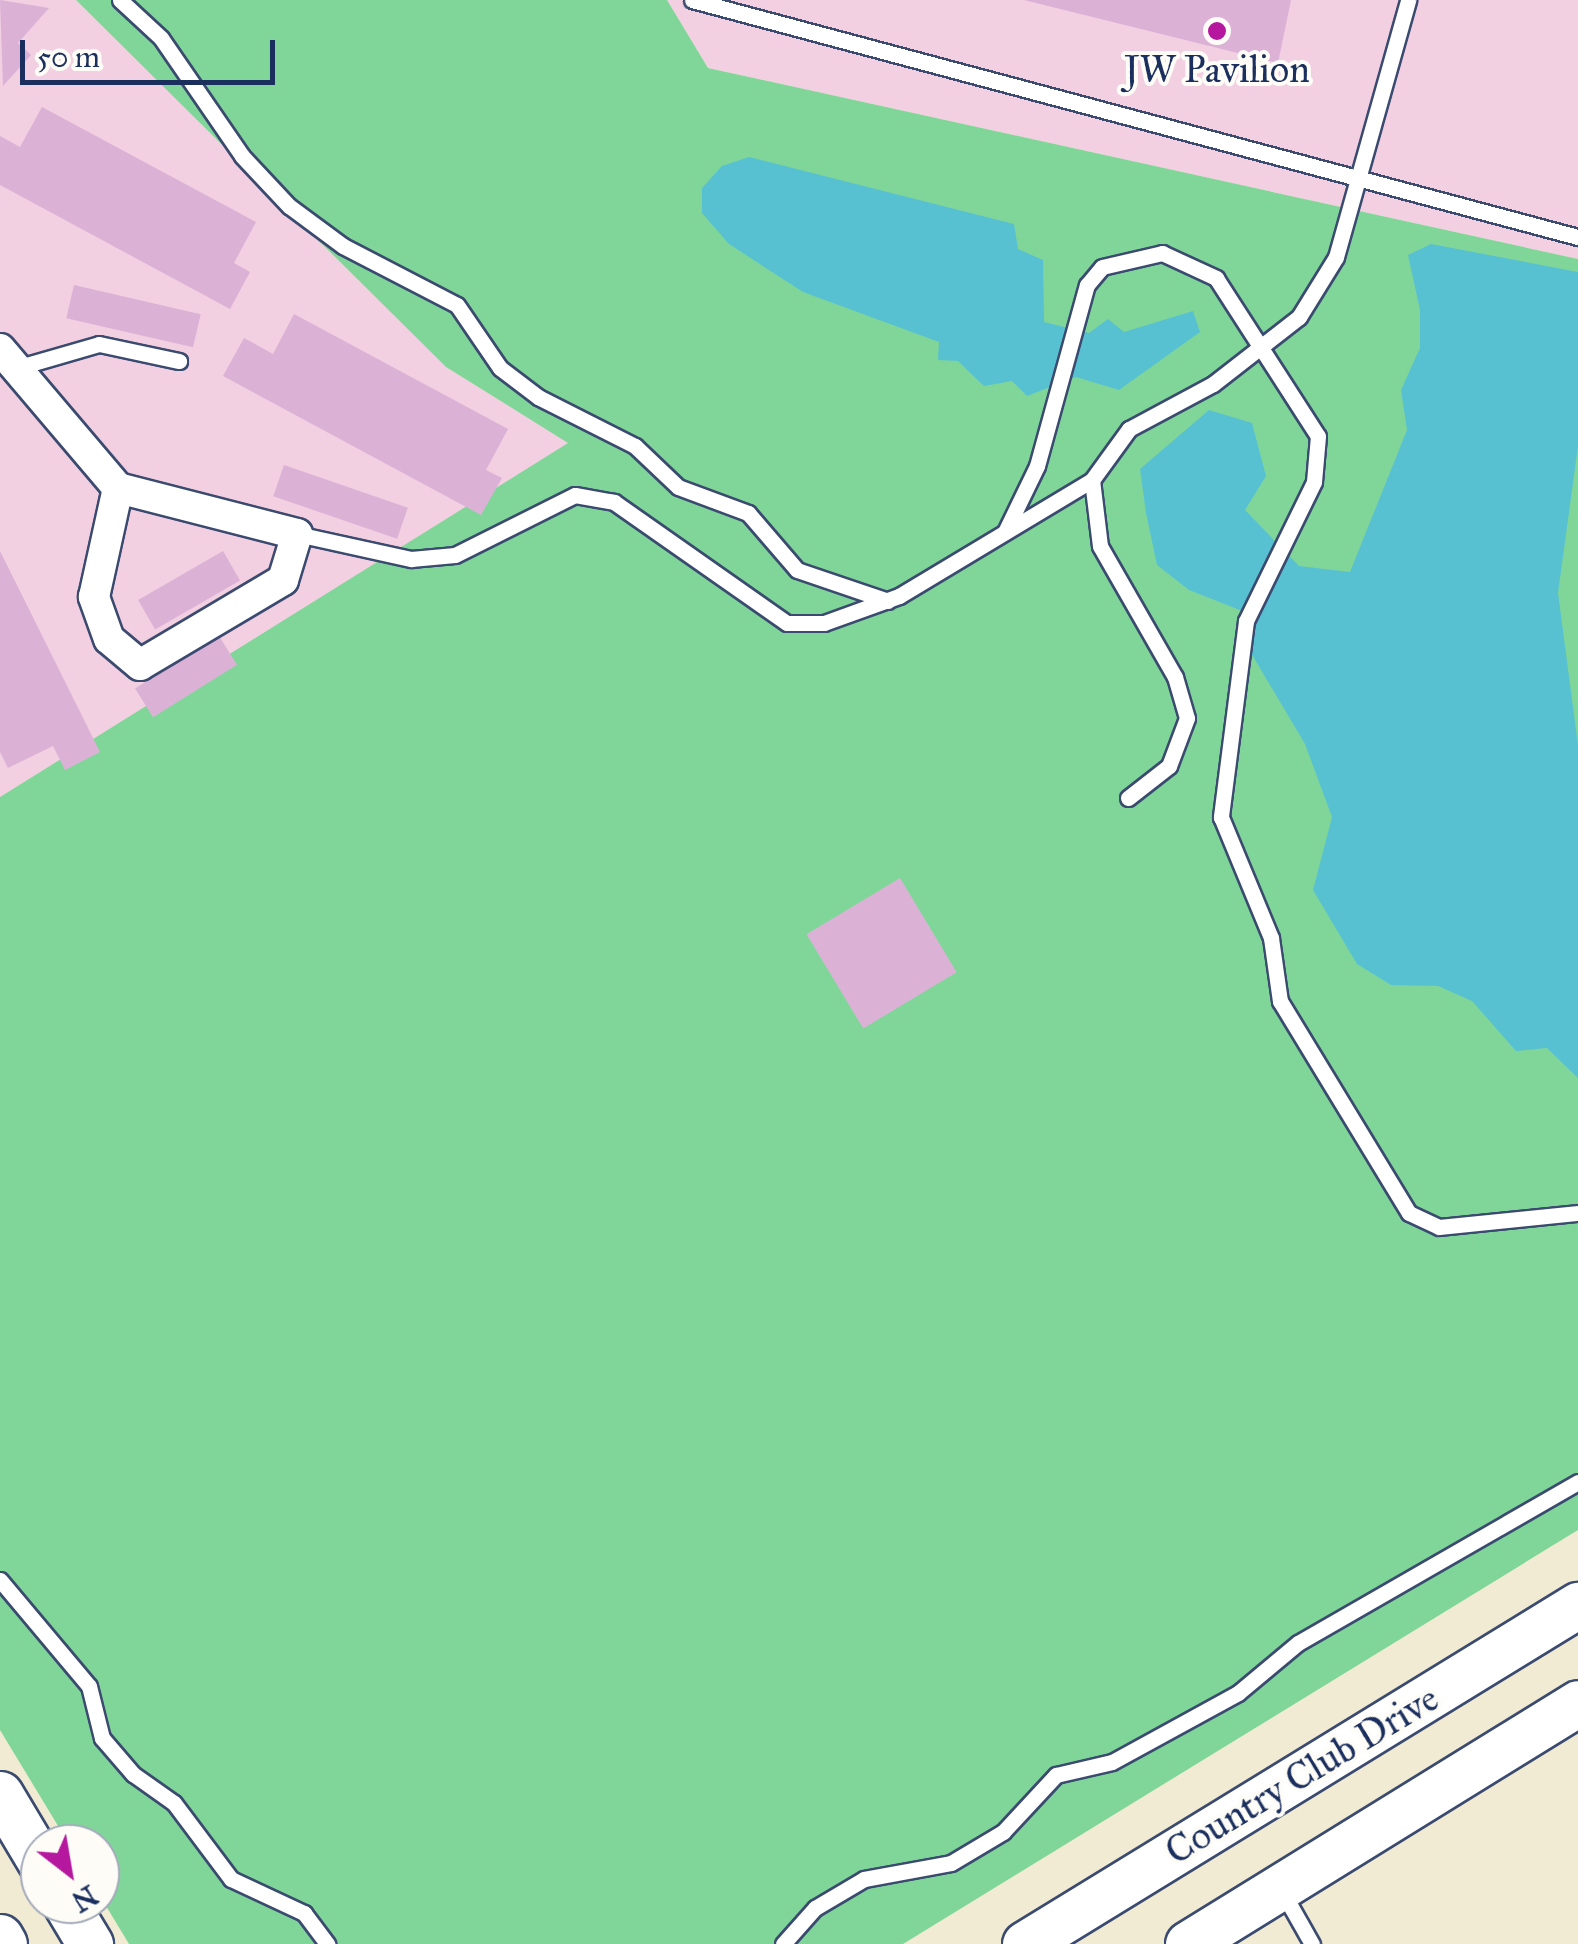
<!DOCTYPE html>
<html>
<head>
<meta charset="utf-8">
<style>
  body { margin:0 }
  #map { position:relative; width:1578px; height:1944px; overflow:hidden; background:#f2ebd3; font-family:"IM FELL Great Primer",serif }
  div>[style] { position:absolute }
  .built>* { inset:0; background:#f2cfe1 }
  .green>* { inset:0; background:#80d699 }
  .water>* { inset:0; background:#57c1d2 }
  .building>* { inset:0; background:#dbb2d6; transform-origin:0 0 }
  .roads { filter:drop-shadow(2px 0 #3b4b70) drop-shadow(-2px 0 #3b4b70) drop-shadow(0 2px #3b4b70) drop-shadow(0 -2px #3b4b70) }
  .lane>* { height:15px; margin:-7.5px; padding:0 7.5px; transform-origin:7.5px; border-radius:7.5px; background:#fff }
  .street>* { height:30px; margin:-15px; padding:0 15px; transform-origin:15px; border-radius:15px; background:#fff }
  .secondary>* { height:45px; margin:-22.5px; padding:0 22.5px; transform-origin:22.5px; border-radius:22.5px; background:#fff }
  .dots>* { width:28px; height:28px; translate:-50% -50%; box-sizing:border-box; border:5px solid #fdfcf7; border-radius:50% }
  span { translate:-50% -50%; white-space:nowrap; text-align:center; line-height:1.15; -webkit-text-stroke:8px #fdfcf7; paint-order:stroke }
  .poi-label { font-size:38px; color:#1b2f5e }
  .street-label { font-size:38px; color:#1b2f5e }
  .north { position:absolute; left:20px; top:1824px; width:100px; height:100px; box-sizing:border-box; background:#fdfcf7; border:2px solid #a3aaba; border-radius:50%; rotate:149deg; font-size:28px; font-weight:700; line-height:40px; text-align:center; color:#1b2f5e }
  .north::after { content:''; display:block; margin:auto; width:35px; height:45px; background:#b5179e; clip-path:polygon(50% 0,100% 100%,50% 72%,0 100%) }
  .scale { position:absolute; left:20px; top:40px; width:255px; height:45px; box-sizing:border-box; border:5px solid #1b2f5e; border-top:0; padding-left:12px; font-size:30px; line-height:35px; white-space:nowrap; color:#1b2f5e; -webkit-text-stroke:8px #fdfcf7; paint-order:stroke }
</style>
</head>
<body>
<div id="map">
  <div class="built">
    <i style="clip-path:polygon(0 0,76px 0,446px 367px,569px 443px,0 797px)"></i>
    <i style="clip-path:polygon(667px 0,1578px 0,1578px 259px,708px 68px)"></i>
  </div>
  <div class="green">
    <i style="clip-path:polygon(76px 0,667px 0,708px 68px,1578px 259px,1578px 1530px,903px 1944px,129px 1944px,100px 1896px,100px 1844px,69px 1844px,0 1730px,0 797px,568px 443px,446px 367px)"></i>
  </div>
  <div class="water">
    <i style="clip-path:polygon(749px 157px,1014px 224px,1018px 249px,1043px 260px,1044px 322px,1089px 333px,1108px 319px,1124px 332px,1193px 311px,1200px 332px,1119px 390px,1076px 377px,1027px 396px,1012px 381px,984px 386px,958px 361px,938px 360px,939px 342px,803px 292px,729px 244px,702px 213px,702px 188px,722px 166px)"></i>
    <i style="clip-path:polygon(1431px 244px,1578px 272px,1578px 446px,1558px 593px,1578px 745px,1578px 1078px,1547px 1048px,1516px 1051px,1472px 1001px,1438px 986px,1391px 985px,1357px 964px,1313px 890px,1332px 817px,1305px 744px,1251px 653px,1255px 616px,1189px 590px,1157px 565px,1146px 513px,1140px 469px,1209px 410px,1252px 423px,1266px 476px,1245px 510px,1299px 566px,1350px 572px,1407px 430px,1401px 390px,1420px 348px,1420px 310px,1408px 255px)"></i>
  </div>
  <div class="building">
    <i style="clip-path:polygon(0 0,49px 8px,18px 43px,31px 55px,3px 86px)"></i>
    <i style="clip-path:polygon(1024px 0,1291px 0,1278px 63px)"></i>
    <i style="clip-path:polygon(42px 107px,256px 222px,234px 263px,250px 272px,230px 309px,0 185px,0 136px,20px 147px)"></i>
    <i style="left:74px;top:285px;width:130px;height:34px;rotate:13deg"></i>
    <i style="clip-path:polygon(294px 314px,508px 429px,486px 470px,502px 478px,481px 515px,223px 376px,244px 338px,273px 354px)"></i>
    <i style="left:284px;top:465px;width:131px;height:33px;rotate:19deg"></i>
    <i style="clip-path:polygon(0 551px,100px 752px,65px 770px,53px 746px,8px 768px,0 752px)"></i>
    <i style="left:223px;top:551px;width:34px;height:98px;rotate:60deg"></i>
    <i style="left:219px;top:636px;width:34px;height:99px;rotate:58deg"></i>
    <i style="left:900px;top:878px;width:110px;height:109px;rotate:59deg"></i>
  </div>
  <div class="roads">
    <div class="lane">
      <i style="left:120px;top:0;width:56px;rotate:42.8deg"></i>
      <i style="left:161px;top:38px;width:143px;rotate:55.5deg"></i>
      <i style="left:242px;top:156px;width:69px;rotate:46.8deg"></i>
      <i style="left:289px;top:206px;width:67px;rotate:36.5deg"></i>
      <i style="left:343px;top:246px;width:128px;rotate:27.4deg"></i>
      <i style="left:457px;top:305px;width:76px;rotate:55.7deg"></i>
      <i style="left:500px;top:368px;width:48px;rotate:37.3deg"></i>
      <i style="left:538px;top:397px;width:109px;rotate:26.8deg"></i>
      <i style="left:635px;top:446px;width:59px;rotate:43.6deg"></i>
      <i style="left:678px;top:487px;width:75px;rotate:20.4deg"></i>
      <i style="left:748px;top:513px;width:75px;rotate:49.3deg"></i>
      <i style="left:797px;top:570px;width:96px;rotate:18.8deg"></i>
      <i style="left:692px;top:0;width:917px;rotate:14.98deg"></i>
      <i style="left:16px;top:368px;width:86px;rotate:-16.1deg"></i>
      <i style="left:99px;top:344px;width:82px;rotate:12deg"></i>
      <i style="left:1005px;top:532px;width:73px;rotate:-64.1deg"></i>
      <i style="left:1037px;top:466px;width:188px;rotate:-74.6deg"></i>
      <i style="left:1087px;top:285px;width:23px;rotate:-50deg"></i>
      <i style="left:1102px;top:267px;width:62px;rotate:-13.1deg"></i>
      <i style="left:1162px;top:253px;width:60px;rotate:24.8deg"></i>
      <i style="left:1216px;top:278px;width:188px;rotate:57.2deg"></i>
      <i style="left:1318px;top:436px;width:46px;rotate:95deg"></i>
      <i style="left:1314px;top:482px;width:155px;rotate:116.1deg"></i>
      <i style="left:1246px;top:621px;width:198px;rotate:97.3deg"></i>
      <i style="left:1221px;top:817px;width:131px;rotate:67.5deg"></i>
      <i style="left:1271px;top:938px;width:64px;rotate:81.9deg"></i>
      <i style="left:1280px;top:1001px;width:248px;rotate:58.7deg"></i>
      <i style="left:1409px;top:1213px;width:33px;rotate:25deg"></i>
      <i style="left:1439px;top:1227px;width:140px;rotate:-5.8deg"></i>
      <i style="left:297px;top:534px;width:117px;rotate:12.4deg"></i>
      <i style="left:411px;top:559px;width:44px;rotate:-5.2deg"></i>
      <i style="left:455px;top:555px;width:134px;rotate:-26.6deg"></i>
      <i style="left:575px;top:495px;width:40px;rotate:10deg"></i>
      <i style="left:614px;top:502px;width:211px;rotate:35deg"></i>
      <i style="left:787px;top:623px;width:37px"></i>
      <i style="left:824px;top:623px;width:80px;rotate:-19.8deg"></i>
      <i style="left:899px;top:596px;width:225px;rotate:-31deg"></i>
      <i style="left:1128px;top:798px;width:52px;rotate:-38deg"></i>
      <i style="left:1169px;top:766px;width:51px;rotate:-69.4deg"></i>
      <i style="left:1187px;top:718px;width:43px;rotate:-106.3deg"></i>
      <i style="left:1175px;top:677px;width:151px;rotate:-119.8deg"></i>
      <i style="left:1100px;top:546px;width:66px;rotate:-96.9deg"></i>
      <i style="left:1092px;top:480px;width:63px;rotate:-54deg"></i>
      <i style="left:1129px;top:429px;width:95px;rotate:-28.2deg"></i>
      <i style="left:1213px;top:384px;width:109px;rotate:-37.9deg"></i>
      <i style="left:1299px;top:317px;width:70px;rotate:-58.3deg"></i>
      <i style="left:1336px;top:257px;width:267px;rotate:-74.3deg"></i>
      <i style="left:0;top:1580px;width:138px;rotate:50deg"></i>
      <i style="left:89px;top:1686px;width:54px;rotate:76deg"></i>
      <i style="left:102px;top:1738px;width:48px;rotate:49.3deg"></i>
      <i style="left:133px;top:1774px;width:50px;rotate:35.3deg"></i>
      <i style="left:174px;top:1803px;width:95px;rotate:53.1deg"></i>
      <i style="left:231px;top:1879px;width:81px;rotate:25deg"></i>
      <i style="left:304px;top:1913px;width:39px;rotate:53deg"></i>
      <i style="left:1282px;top:1891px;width:61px;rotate:60.5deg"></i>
      <i style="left:783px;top:1944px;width:48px;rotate:-48.4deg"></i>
      <i style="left:815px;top:1908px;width:57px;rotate:-30.6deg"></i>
      <i style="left:864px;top:1879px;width:88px;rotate:-10.4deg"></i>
      <i style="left:951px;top:1863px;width:61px;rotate:-30.8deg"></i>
      <i style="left:1003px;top:1832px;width:78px;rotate:-47.1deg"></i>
      <i style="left:1056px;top:1775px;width:57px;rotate:-13.1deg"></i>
      <i style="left:1112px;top:1762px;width:144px;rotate:-28.7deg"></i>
      <i style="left:1238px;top:1693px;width:78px;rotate:-39.8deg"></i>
      <i style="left:1298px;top:1643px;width:323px;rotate:-29.9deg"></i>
    </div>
    <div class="street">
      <i style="left:0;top:349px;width:182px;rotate:49.7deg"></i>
      <i style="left:118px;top:488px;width:185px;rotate:14.4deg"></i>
      <i style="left:297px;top:534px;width:48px;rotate:106.9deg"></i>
      <i style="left:283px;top:580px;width:166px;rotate:149.3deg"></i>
      <i style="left:140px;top:665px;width:40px;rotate:-140deg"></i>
      <i style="left:109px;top:639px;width:45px;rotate:-109.7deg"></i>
      <i style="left:94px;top:597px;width:112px;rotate:-77.6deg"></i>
    </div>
    <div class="secondary">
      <i style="left:0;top:1794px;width:78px;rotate:59.2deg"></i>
      <i style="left:66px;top:1904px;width:47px;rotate:59deg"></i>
      <i style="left:0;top:1937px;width:8px;rotate:60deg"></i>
      <i style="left:1025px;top:1944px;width:649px;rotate:-31.51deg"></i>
      <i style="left:1188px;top:1944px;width:458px;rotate:-31.7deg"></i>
    </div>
  </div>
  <div class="dots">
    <i style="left:1217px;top:31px;background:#b5179e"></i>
  </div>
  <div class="poi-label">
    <span style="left:1217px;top:70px">JW Pavilion</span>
  </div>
  <div class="street-label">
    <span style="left:1302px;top:1775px;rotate:-31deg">Country Club Drive</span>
  </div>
  <div class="north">N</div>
  <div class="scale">50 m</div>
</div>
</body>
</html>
